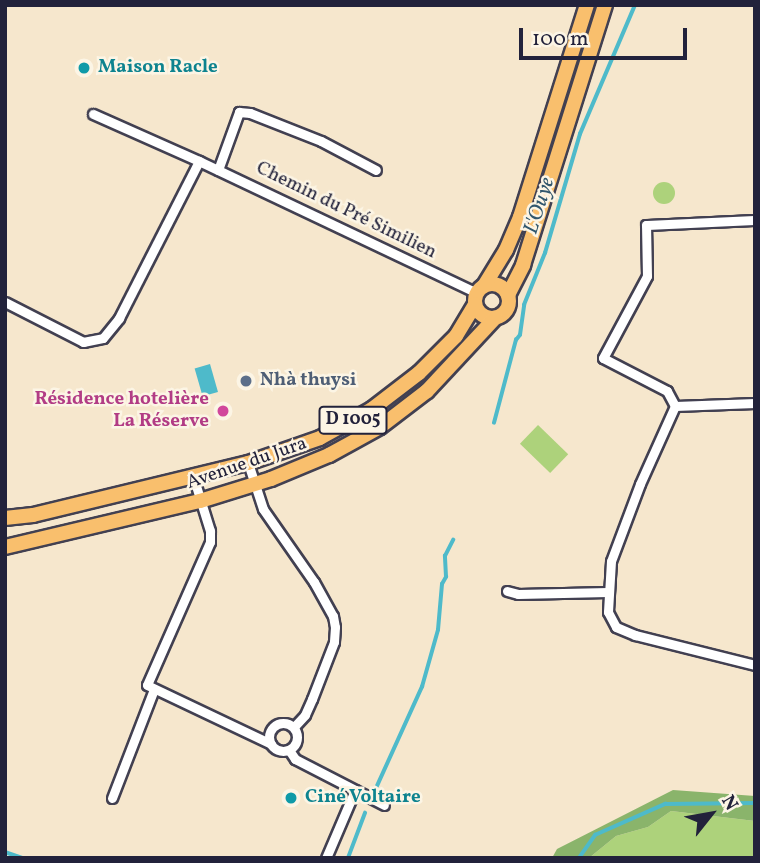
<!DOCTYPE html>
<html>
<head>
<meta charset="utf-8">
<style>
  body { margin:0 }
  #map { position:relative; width:760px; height:863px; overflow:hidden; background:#f6e7cd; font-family:Vollkorn,serif }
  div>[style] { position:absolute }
  .green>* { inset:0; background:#add27b; transform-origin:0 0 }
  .round { border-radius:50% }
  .forest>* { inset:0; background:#8ab46b }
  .water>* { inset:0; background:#4ebaca; transform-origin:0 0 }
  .stream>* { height:3.5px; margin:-1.75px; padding:0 1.75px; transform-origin:1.75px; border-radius:1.75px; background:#4ebaca }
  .roads { filter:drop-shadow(2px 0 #424051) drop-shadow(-2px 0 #424051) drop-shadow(0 2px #424051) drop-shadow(0 -2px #424051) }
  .minor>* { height:9px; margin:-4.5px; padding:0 4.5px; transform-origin:4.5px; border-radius:4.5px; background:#fff }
  .minor>.ring { margin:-4.5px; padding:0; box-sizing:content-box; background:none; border:9px solid #fff; border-radius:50% }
  .primary>* { height:14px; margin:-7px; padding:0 7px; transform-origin:7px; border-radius:7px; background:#f9bf6d }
  .primary>.ring { margin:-7px; padding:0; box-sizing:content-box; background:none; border:14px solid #f9bf6d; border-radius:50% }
  .dots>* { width:19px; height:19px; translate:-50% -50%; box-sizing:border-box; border:4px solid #fcf5e5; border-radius:50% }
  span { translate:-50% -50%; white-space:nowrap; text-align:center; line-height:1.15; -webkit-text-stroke:5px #fcf5e5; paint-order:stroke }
  .shield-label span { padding:2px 5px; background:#fcf5e5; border:2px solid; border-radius:5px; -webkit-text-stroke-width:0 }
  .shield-label { font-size:18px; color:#22223b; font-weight:700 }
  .culture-label { font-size:19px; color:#0d838f; font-weight:700 }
  .left { translate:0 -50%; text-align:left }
  .street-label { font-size:19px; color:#22223b }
  .service-label { font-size:19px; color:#4e5e75; font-weight:700 }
  .hotel-label { font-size:19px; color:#b23c85; font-weight:700 }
  .right { translate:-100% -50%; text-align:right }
  .water-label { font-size:21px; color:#31576d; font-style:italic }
  .frame { position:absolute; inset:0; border:7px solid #22223b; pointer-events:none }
  .north { position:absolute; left:676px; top:779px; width:70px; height:70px; -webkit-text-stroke:5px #fcf5e5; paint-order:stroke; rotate:59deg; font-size:19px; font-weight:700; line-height:28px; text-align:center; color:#22223b }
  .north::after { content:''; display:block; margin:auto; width:24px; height:32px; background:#22223b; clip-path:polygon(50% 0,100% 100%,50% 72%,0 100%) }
  .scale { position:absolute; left:519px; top:28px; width:168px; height:32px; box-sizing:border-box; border:4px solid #22223b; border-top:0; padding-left:9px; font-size:21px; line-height:24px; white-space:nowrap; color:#22223b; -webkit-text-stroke:5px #fcf5e5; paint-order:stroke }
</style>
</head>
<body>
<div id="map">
  <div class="green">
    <i class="round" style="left:653px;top:182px;width:22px;height:22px"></i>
    <i style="left:538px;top:425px;width:42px;height:26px;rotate:44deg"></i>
    <i style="clip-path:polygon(671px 811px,755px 821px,755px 858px,589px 858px,616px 836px,648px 827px)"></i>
  </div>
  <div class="forest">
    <i style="clip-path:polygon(673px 790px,755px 796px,755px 821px,671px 811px,648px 827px,616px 836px,589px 858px,552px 858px,557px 849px)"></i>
  </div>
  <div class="water">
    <i style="left:210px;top:364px;width:29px;height:16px;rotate:74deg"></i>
  </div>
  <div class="stream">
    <i style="left:494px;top:423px;width:86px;rotate:-75.2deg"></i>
    <i style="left:516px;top:340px;width:6px;rotate:-51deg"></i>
    <i style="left:520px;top:335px;width:30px;rotate:-82deg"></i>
    <i style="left:524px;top:305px;width:56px;rotate:-68deg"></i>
    <i style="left:545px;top:253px;width:124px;rotate:-73.6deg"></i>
    <i style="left:580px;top:134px;width:140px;rotate:-66.9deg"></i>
    <i style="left:377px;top:786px;width:109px;rotate:-65.6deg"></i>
    <i style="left:422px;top:687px;width:59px;rotate:-74.3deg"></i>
    <i style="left:438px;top:630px;width:46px;rotate:-85deg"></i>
    <i style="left:442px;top:584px;width:8px;rotate:-60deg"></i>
    <i style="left:446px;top:577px;width:21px;rotate:-93deg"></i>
    <i style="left:445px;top:556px;width:18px;rotate:-63deg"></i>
    <i style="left:5px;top:852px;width:18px;rotate:19deg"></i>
    <i style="left:348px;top:858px;width:48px;rotate:-69.3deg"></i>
    <i style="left:579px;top:858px;width:28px;rotate:-55deg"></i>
    <i style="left:595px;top:835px;width:77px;rotate:-23.9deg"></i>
    <i style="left:665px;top:804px;width:90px;rotate:-0.6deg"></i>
  </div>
  <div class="roads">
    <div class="minor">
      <i style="left:93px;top:114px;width:116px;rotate:23.9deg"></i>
      <i style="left:199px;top:161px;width:308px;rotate:25.4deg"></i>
      <i style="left:218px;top:170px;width:62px;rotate:-70.1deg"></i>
      <i style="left:239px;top:112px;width:11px;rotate:5deg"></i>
      <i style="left:250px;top:113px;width:76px;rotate:21.5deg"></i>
      <i style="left:321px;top:141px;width:62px;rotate:27.8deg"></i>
      <i style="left:5px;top:302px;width:88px;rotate:27.1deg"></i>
      <i style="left:83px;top:342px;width:20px;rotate:-11deg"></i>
      <i style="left:103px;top:338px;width:26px;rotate:-51deg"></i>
      <i style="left:119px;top:318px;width:176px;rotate:-63deg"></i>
      <i style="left:755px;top:403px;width:80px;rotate:177.9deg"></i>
      <i style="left:675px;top:406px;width:85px;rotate:114.2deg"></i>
      <i style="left:640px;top:484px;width:82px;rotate:110.6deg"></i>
      <i style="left:611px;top:561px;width:51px;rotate:93.4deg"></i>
      <i style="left:608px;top:612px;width:17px;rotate:62deg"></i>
      <i style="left:616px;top:627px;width:21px;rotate:23deg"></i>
      <i style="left:635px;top:635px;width:124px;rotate:14deg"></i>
      <i style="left:675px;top:406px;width:17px;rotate:-118deg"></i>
      <i style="left:667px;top:391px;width:72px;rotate:-152.7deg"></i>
      <i style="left:603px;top:358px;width:93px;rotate:-61.8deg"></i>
      <i style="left:647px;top:276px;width:51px;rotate:-91.1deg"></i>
      <i style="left:646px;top:225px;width:109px;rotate:-2.6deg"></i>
      <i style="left:248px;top:463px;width:48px;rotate:71.9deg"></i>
      <i style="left:263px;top:509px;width:89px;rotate:55.1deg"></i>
      <i style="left:314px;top:582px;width:39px;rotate:61deg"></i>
      <i style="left:333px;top:616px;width:11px;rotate:80deg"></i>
      <i style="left:335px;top:627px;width:15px;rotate:94deg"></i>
      <i style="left:334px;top:642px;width:61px;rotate:111.1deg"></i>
      <i style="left:312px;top:699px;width:17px;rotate:114deg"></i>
      <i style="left:305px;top:715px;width:16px;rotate:133deg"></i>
      <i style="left:193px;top:476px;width:58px;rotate:72.8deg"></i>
      <i style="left:210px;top:531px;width:11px;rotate:90deg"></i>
      <i style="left:210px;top:542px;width:156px;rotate:113.8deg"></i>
      <i style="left:147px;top:685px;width:137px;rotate:25.4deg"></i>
      <i style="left:507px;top:591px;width:11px;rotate:15deg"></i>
      <i style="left:518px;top:594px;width:90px;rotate:-1.3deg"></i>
      <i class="ring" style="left:269px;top:723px;width:19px;height:19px"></i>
      <i style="left:289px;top:750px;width:11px;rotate:56deg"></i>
      <i style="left:295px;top:759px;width:100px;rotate:27.3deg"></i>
      <i style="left:112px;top:798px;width:117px;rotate:-68.9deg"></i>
      <i style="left:326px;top:858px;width:74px;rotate:-66.9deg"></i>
    </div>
    <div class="primary">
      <i class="ring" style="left:475px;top:284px;width:20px;height:20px"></i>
      <i style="left:484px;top:286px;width:42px;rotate:-58.6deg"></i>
      <i style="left:506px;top:250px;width:36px;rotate:-67deg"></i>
      <i style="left:520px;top:217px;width:222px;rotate:-72.5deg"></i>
      <i style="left:508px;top:295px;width:34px;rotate:-63deg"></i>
      <i style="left:523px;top:265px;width:273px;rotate:-72.5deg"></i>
      <i style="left:5px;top:518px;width:28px;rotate:-6deg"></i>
      <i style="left:33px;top:515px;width:221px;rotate:-13.6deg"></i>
      <i style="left:248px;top:463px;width:76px;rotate:-19.1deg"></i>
      <i style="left:320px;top:438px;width:60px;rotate:-29.1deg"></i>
      <i style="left:372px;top:409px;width:59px;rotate:-37.5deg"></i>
      <i style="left:419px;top:373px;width:52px;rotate:-45deg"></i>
      <i style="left:456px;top:336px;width:37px;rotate:-59deg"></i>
      <i style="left:5px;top:547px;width:200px;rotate:-13.3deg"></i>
      <i style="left:200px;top:501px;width:74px;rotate:-17.2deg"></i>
      <i style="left:271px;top:479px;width:63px;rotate:-22.5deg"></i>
      <i style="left:329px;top:455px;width:58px;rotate:-28.8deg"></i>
      <i style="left:380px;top:427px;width:59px;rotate:-37.5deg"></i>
      <i style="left:427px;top:391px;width:100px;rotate:-47deg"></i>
    </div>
  </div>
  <div class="dots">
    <i style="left:84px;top:68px;background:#0f9aa8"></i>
    <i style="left:246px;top:381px;background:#5c6f8a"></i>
    <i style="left:223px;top:411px;background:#d1479c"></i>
    <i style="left:291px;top:798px;background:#0f9aa8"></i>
  </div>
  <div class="shield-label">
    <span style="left:353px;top:420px">D 1005</span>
  </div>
  <div class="culture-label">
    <span class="left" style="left:98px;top:68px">Maison Racle</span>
    <span class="left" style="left:305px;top:798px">Ciné Voltaire</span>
  </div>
  <div class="street-label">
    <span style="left:346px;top:211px;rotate:26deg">Chemin du Pré Similien</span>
    <span style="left:247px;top:464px;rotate:-19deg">Avenue du Jura</span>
  </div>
  <div class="service-label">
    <span class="left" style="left:260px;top:381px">Nhà thuysi</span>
  </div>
  <div class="hotel-label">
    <span class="right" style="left:209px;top:411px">Résidence hotelière<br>La Réserve</span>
  </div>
  <div class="water-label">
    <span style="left:540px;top:206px;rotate:-72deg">L'Ouye</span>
  </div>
  <div class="frame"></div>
  <div class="north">N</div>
  <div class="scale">100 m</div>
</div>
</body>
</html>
